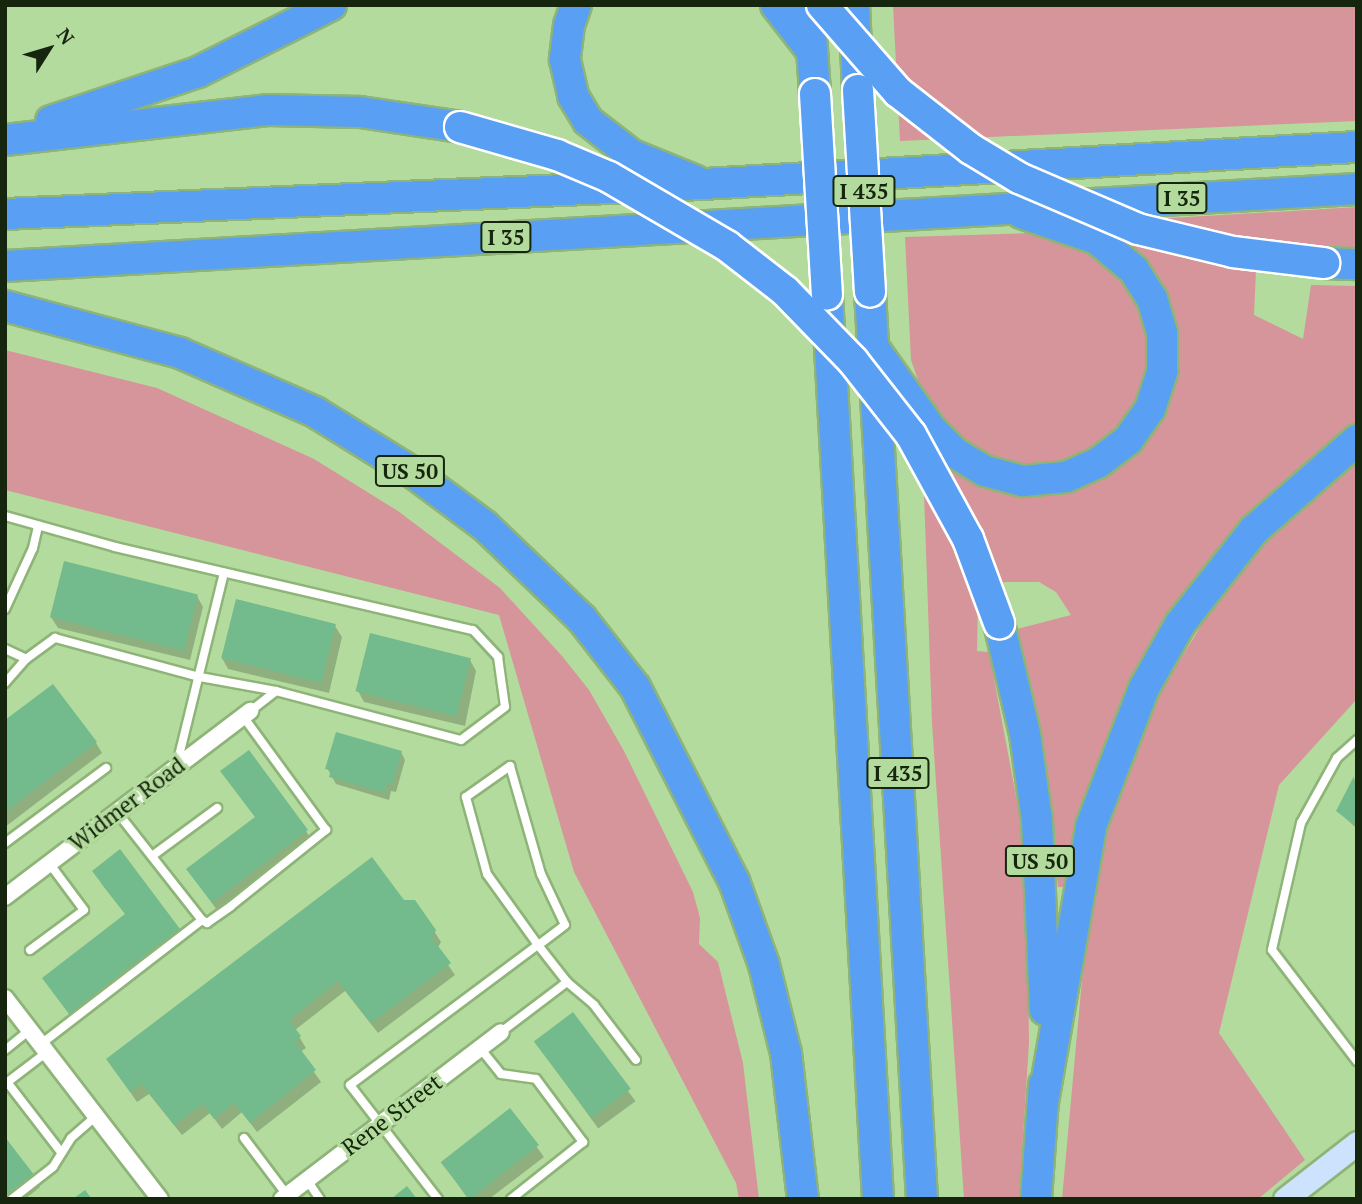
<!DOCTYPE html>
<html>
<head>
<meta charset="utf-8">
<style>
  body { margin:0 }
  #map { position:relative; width:1362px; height:1204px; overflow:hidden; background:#b4db9e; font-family:"PT Serif",serif }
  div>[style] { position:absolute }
  .green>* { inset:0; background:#d6959a }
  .shadow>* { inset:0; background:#0003; transform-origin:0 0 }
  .building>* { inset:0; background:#73ba8c; transform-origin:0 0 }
  .roads { filter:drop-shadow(2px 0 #8eb478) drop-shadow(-2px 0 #8eb478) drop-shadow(0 2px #8eb478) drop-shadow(0 -2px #8eb478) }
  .lane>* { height:8px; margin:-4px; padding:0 4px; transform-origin:4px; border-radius:4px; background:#fff }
  .street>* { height:16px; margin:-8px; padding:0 8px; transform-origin:8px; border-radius:8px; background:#fff }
  .secondary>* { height:23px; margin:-11.5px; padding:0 11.5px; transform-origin:11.5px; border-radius:11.5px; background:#cde2fc }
  .highway>* { height:30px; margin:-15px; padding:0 15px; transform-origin:15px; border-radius:15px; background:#599ff4 }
  .bridges { filter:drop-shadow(2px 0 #fff) drop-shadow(-2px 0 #fff) drop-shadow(0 2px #fff) drop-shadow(0 -2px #fff) }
  .highway-bridge>* { height:30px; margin:-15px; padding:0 15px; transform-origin:15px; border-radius:15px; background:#599ff4 }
  span { translate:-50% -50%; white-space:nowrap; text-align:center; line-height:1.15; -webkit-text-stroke:7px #b4db9e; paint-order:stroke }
  .shield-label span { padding:2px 5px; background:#b4db9e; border:2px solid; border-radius:5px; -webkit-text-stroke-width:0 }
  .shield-label { font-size:21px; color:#16250d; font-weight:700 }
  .street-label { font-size:23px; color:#16250d }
  .frame { position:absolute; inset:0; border:7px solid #16250d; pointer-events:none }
  .north { position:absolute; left:14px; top:14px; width:70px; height:70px; -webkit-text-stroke:5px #b4db9e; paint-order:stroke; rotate:53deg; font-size:19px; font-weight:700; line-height:28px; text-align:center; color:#16250d }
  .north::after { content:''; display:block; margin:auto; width:24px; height:32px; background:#16250d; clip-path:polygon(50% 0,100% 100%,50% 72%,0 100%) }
</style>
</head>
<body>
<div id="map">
  <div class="green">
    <i style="clip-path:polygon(893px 5px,1357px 5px,1357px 121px,900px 141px)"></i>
    <i style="clip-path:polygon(1357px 207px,1357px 255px,1257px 247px,1254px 315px,1303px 339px,1311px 285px,1357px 286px,1357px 428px,1135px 682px,1085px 802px,1065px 887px,1058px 887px,1041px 729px,1017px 629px,1071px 615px,1056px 592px,1039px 582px,1005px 582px,978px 598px,977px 651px,989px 652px,1019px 812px,1027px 884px,1029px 1043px,1019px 1199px,964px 1199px,932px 723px,924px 493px,943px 460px,1088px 480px,1172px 350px,1107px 230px,1137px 220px)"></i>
    <i style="clip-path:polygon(1031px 233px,1068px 243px,1100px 260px,1126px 282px,1149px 328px,1153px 361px,1144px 397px,1123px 429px,1096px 452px,1039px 472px,985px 461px,927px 406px,911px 360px,905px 237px)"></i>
    <i style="clip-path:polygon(5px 350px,157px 388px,314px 459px,398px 511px,500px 588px,562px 656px,589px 690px,624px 751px,693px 892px,700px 918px,699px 944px,718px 962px,743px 1063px,759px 1199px,739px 1199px,736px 1183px,574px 872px,499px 615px,5px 490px)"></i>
    <i style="clip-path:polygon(1357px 458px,1357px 699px,1279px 785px,1219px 1033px,1305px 1160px,1258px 1199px,1062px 1199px,1088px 914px,1110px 817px,1155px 700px,1225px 587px,1267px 537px)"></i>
  </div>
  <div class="shadow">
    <i style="clip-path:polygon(197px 596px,203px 607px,190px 660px,58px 628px,51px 617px)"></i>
    <i style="clip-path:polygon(335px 626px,342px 637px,329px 693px,228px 669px,222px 658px)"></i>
    <i style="clip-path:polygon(470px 660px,476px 671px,465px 726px,364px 702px,358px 691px)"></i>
    <i style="clip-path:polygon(5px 722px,96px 743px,102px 753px,5px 827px)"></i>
    <i style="clip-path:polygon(401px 752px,405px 760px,396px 792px,391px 791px,389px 800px,336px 784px,327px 768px)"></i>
    <i style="clip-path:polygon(1355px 779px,1357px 780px,1357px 829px,1338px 811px)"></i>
    <i style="clip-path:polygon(229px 782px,306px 831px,312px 841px,219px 913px,188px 869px,256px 818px)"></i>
    <i style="clip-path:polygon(100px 882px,179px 930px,185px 940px,76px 1023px,44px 978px,126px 915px)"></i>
    <i style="clip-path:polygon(403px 902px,434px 931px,441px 942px,437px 949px,455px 975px,378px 1033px,345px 991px,295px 1030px,306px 1048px,300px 1052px,321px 1082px,257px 1132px,242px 1112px,222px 1129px,210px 1113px,182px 1135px,149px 1094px,137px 1102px,108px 1060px)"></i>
    <i style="left:572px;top:1014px;width:108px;height:46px;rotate:54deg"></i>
    <i style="clip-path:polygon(510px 1110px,544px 1157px,489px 1199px,468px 1199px,442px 1162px)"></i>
    <i style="clip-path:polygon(5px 1140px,40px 1187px,25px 1199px,5px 1199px)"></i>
  </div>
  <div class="building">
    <i style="left:64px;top:561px;width:138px;height:58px;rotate:14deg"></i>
    <i style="left:236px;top:599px;width:103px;height:61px;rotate:14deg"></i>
    <i style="left:370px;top:633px;width:104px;height:60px;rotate:14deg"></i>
    <i style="clip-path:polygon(53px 684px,97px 742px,5px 812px,5px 720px)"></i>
    <i style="clip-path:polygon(336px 732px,402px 751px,392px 785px,387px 784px,385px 793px,329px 777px,331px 770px,325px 769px)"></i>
    <i style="clip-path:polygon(249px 750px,308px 830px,212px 903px,186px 869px,255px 817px,220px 771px)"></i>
    <i style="clip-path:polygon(1354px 776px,1357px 818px,1353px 824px,1336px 811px)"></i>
    <i style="clip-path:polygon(120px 849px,180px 929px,69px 1014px,42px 978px,125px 914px,92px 871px)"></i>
    <i style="clip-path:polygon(372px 857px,404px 900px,415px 900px,436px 930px,432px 938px,451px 963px,371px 1023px,338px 981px,289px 1020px,301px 1036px,295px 1042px,316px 1070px,250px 1123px,234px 1103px,214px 1119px,203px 1104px,174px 1125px,142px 1084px,130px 1092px,106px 1059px)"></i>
    <i style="left:573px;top:1012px;width:96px;height:49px;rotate:53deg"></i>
    <i style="left:510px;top:1108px;width:47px;height:88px;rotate:52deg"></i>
    <i style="clip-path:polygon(5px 1137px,35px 1176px,5px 1198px)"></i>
    <i style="clip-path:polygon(407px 1186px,417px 1199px,391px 1199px)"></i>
    <i style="clip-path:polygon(85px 1190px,92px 1199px,73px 1199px)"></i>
  </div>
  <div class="roads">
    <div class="lane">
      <i style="left:5px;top:516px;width:114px;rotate:15.7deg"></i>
      <i style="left:115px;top:547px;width:367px;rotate:13.1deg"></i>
      <i style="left:473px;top:630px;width:37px;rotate:47deg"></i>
      <i style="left:498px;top:657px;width:50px;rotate:82deg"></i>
      <i style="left:505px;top:707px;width:55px;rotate:143.1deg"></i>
      <i style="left:461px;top:740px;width:191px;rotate:-165.2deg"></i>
      <i style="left:276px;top:691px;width:33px;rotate:142deg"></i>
      <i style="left:5px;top:609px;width:67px;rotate:-65.3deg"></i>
      <i style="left:33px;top:548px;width:23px;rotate:-77deg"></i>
      <i style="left:5px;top:649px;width:23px;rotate:25deg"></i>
      <i style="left:26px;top:659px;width:36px;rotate:-36deg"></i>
      <i style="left:55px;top:638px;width:150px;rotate:15.1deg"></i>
      <i style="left:200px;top:677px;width:77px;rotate:10.4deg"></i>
      <i style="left:5px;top:683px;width:32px;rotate:-49deg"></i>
      <i style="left:1357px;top:740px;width:27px;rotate:138deg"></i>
      <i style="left:1337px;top:758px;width:74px;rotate:119deg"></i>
      <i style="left:1301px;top:823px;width:130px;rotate:102.9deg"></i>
      <i style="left:1272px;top:950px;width:140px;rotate:52.6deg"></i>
      <i style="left:177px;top:764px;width:197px;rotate:-76.2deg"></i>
      <i style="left:117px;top:812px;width:137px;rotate:51.8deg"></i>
      <i style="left:202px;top:920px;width:6px;rotate:31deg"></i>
      <i style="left:207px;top:923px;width:29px;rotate:-35deg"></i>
      <i style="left:231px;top:906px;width:122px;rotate:-38.7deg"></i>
      <i style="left:326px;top:830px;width:141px;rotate:-126.1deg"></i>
      <i style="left:5px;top:843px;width:126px;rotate:-36.6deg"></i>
      <i style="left:152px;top:856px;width:81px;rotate:-36.4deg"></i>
      <i style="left:30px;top:950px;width:67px;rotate:-36.5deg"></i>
      <i style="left:84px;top:910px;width:59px;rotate:-126.7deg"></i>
      <i style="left:501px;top:1032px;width:83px;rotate:-37.1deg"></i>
      <i style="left:567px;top:982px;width:35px;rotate:40deg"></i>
      <i style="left:594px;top:1005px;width:69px;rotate:52.6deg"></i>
      <i style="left:41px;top:1044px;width:203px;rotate:-37.6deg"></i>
      <i style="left:480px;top:1048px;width:33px;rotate:51deg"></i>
      <i style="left:501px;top:1074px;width:35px;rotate:8deg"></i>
      <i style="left:536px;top:1079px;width:79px;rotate:53.3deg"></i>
      <i style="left:583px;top:1142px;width:92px;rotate:141.6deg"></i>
      <i style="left:5px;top:1050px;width:32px;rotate:-39deg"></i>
      <i style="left:7px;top:1082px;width:88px;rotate:52.4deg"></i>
      <i style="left:5px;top:1084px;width:53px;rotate:-37.3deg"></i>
      <i style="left:244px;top:1138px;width:71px;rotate:53deg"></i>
      <i style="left:307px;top:1180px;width:23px;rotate:56deg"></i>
      <i style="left:12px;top:1199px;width:52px;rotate:-38deg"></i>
      <i style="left:53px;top:1167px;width:34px;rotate:-58deg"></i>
      <i style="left:71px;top:1138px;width:33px;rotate:-41deg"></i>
      <i style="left:438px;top:1199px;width:144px;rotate:-127.7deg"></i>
      <i style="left:350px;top:1085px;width:234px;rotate:-36.7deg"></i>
      <i style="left:538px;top:945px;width:87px;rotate:-125.7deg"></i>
      <i style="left:487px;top:874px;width:80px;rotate:-105.3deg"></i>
      <i style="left:466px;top:797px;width:54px;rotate:-35.2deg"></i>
      <i style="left:510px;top:766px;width:112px;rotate:74deg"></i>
      <i style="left:541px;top:874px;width:56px;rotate:64.8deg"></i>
      <i style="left:565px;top:925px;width:34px;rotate:143deg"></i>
      <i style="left:538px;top:945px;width:47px;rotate:51.9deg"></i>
    </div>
    <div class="street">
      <i style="left:5px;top:897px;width:308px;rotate:-37.2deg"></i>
      <i style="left:5px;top:998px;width:254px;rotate:52.4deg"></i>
      <i style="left:282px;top:1199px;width:275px;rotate:-37.3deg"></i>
    </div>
    <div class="secondary">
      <i style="left:1285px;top:1199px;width:91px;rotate:-37.9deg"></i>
    </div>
    <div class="highway">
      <i style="left:576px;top:5px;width:21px;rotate:109deg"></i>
      <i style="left:569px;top:25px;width:35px;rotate:97deg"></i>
      <i style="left:565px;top:60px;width:37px;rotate:77deg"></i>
      <i style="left:573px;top:96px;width:29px;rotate:59deg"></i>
      <i style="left:588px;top:121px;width:56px;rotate:37.7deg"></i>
      <i style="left:632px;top:155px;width:69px;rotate:22.1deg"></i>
      <i style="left:776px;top:5px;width:58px;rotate:52deg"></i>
      <i style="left:809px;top:5px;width:89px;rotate:86.1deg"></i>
      <i style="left:854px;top:5px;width:85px;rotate:87.3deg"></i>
      <i style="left:51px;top:121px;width:155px;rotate:-18.4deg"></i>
      <i style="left:198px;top:72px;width:149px;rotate:-26.7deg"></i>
      <i style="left:5px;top:140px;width:264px;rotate:-6.5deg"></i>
      <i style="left:267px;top:110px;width:93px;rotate:1.2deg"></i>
      <i style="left:360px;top:112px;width:101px;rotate:8.5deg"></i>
      <i style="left:5px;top:214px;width:699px;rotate:-2.46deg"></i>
      <i style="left:703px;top:184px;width:655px;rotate:-3.24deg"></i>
      <i style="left:1324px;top:263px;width:33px;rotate:2deg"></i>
      <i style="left:5px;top:266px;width:1354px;rotate:-3.26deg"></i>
      <i style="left:870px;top:292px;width:908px;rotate:86.72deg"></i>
      <i style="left:827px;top:295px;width:905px;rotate:86.77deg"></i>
      <i style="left:5px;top:306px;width:181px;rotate:15deg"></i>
      <i style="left:180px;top:353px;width:147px;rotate:23.6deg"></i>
      <i style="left:315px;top:412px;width:118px;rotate:31.8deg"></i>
      <i style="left:415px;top:474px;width:87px;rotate:36.6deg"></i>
      <i style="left:485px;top:526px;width:134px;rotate:43.8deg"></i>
      <i style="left:582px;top:619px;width:86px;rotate:52.1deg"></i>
      <i style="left:635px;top:687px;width:218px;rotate:63deg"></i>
      <i style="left:734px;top:881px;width:89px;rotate:70.3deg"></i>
      <i style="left:764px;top:965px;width:91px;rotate:76deg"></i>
      <i style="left:786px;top:1053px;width:147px;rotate:83.4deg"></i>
      <i style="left:873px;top:347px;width:100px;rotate:54.7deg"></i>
      <i style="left:931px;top:429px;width:34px;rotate:45deg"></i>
      <i style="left:955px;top:453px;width:35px;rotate:31deg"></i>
      <i style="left:985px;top:471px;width:39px;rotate:15deg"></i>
      <i style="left:1023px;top:481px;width:43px;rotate:-5.3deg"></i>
      <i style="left:1066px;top:477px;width:36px;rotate:-24deg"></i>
      <i style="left:1099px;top:462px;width:36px;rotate:-37deg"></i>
      <i style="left:1128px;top:440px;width:38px;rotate:-55deg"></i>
      <i style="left:1150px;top:409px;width:40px;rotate:-72deg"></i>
      <i style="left:1162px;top:371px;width:38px;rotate:-90deg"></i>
      <i style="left:1162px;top:333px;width:35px;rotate:-106deg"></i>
      <i style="left:1152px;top:299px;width:34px;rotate:-122deg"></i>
      <i style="left:1134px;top:270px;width:48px;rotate:-140deg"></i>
      <i style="left:1097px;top:239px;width:80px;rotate:-161.1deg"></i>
      <i style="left:999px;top:623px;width:114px;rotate:76.8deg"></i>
      <i style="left:1025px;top:734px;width:87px;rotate:82.1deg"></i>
      <i style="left:1037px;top:820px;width:190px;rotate:87.6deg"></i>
      <i style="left:1043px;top:1102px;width:280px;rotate:-80.1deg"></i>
      <i style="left:1091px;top:826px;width:148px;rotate:-69deg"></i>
      <i style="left:1144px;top:688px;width:73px;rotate:-60.6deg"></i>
      <i style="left:1180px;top:624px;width:120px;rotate:-51.8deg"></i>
      <i style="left:1254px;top:530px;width:137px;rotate:-41.1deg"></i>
      <i style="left:1036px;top:1199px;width:115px;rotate:-86deg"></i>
    </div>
  </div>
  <div class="bridges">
    <div class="highway-bridge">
      <i style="left:822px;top:5px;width:116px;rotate:48.9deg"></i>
      <i style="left:898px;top:92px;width:93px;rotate:38deg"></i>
      <i style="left:971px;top:149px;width:56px;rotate:31.1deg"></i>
      <i style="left:1019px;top:178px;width:129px;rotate:23.2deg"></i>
      <i style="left:1138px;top:229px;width:98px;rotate:13.6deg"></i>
      <i style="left:1233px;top:252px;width:92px;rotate:6.9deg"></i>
      <i style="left:858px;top:90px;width:202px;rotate:86.6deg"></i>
      <i style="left:815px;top:94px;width:201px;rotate:86.6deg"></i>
      <i style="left:460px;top:127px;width:101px;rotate:16.1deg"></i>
      <i style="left:557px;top:155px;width:56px;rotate:22.9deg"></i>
      <i style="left:609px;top:177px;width:137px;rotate:30.3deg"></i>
      <i style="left:727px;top:246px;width:73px;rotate:37.8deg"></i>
      <i style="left:785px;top:291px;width:98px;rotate:45.8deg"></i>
      <i style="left:853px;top:361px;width:94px;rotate:51.9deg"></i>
      <i style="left:911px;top:435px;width:119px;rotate:61.3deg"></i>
      <i style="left:968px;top:539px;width:90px;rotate:69.7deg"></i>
    </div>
  </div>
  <div class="shield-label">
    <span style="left:864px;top:191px">I 435</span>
    <span style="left:1182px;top:198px">I 35</span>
    <span style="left:506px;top:237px">I 35</span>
    <span style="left:410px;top:471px">US 50</span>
    <span style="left:898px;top:773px">I 435</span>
    <span style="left:1040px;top:861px">US 50</span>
  </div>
  <div class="street-label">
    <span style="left:127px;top:804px;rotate:-37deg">Widmer Road</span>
    <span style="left:392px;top:1115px;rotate:-37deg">Rene Street</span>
  </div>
  <div class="frame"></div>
  <div class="north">N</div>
</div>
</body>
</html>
